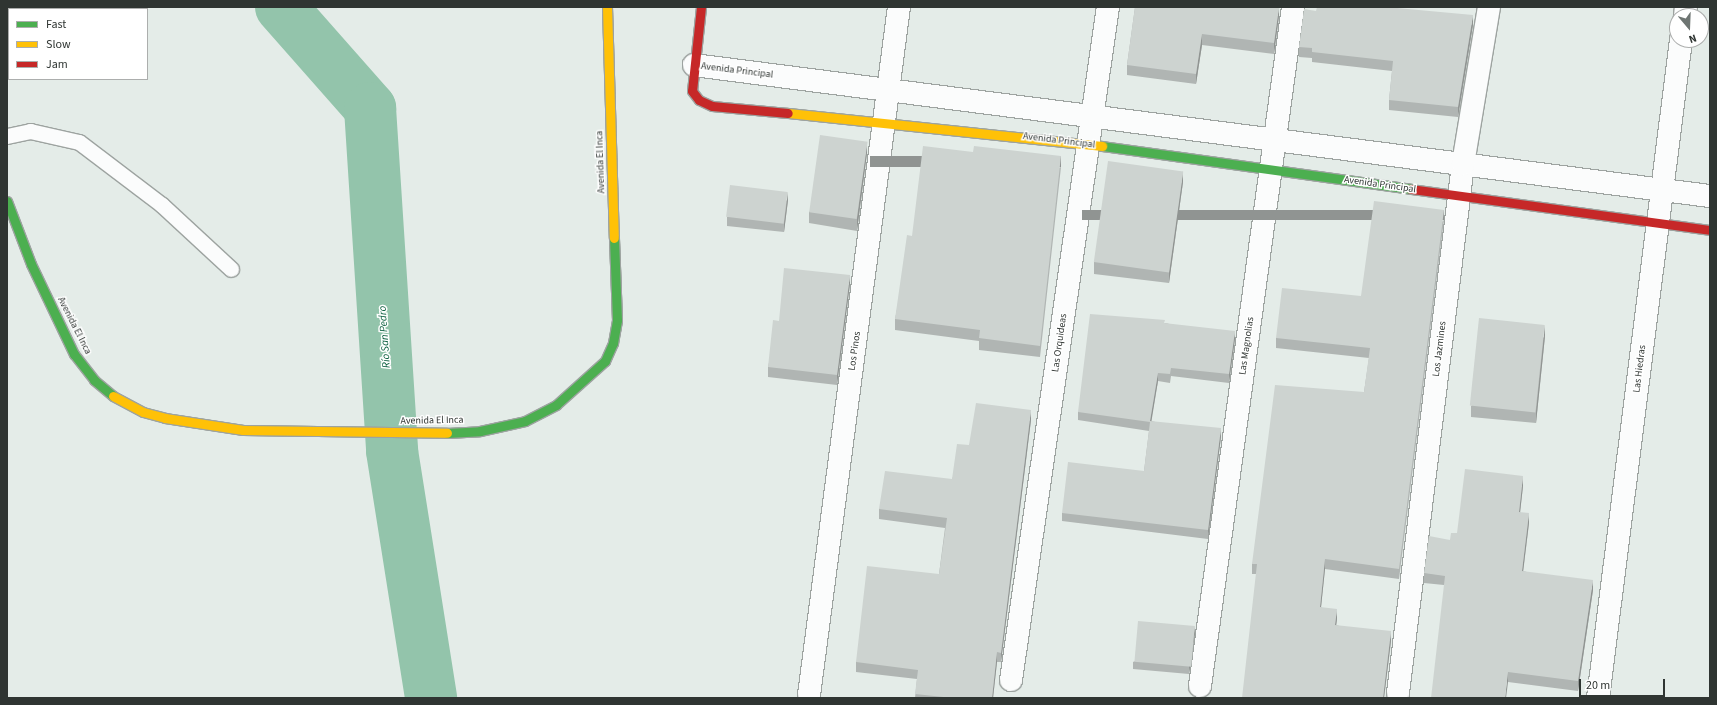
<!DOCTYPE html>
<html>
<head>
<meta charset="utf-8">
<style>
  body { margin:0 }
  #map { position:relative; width:1717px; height:705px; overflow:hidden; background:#e4ece8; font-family:"Source Sans 3",sans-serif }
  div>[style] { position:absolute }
  .river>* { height:52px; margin:-26px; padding:0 26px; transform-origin:26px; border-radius:26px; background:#93c4ab }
  .roads { filter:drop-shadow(1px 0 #9da3a0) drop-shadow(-1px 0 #9da3a0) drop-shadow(0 1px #9da3a0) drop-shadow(0 -1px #9da3a0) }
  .lane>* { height:15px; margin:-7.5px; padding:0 7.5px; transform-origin:7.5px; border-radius:7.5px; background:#fbfcfc }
  .street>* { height:22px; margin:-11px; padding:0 11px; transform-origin:11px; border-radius:11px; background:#fbfcfc }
  .fast>* { height:9px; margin:-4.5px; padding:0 4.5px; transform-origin:4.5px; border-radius:4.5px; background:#4caf50 }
  .slow>* { height:9px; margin:-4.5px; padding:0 4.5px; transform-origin:4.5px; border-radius:4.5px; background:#ffc107 }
  .jam>* { height:9px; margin:-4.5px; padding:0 4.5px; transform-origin:4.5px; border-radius:4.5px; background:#c62828 }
  .wall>* { inset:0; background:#b0b5b3 }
  .shaded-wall>* { inset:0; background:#909492; transform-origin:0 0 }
  .building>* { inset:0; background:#cdd3d0; transform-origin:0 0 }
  span { translate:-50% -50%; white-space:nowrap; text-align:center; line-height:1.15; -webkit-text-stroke:3px #fff; paint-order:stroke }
  .street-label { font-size:10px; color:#2f3532 }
  .water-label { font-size:11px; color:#0b5f3f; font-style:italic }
  .frame { position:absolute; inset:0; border:8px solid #2f3532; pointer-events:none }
  .legend { position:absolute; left:8px; top:8px; width:140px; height:72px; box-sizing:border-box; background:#fff; border:1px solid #acaead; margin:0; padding:5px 7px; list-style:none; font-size:12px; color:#2f3532 }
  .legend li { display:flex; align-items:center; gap:8px; height:20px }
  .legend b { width:20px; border:1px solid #acaead }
  .north { position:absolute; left:1669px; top:8px; width:40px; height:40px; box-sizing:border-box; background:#fff; border:1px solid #acaead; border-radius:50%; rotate:161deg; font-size:11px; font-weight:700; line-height:16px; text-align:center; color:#2f3532 }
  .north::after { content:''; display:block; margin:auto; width:14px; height:18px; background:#6e7572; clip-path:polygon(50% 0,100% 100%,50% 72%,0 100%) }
  .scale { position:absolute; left:1579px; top:679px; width:86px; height:18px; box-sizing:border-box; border:2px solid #2f3532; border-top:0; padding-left:5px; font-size:12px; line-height:14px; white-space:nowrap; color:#2f3532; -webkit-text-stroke:3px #fff; paint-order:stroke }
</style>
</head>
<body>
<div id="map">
  <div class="river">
    <i style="left:281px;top:7px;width:135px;rotate:48.6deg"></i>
    <i style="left:370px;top:108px;width:344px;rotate:86.3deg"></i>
    <i style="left:392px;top:451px;width:250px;rotate:81deg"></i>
  </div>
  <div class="roads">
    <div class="lane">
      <i style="left:7px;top:136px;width:24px;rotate:-12deg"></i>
      <i style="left:30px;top:131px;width:50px;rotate:12.7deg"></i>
      <i style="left:79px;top:142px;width:104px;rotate:37.2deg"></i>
      <i style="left:162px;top:205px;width:94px;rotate:42.8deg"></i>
    </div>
    <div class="street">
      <i style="left:1685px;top:16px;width:9px;rotate:-84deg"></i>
      <i style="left:694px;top:65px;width:1024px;rotate:7.35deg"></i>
      <i style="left:1011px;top:680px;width:680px;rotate:-81.8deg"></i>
      <i style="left:1200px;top:686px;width:685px;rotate:-82.2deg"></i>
      <i style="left:1398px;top:693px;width:533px;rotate:-82.99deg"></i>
      <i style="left:1463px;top:164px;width:159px;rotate:-80.6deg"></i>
      <i style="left:809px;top:695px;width:694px;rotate:-82.55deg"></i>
      <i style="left:1598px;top:698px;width:663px;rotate:-82.81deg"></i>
    </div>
    <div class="fast">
      <i style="left:1102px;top:146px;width:312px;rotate:7.9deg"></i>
      <i style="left:7px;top:201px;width:67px;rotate:69.1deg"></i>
      <i style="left:31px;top:264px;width:100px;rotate:64.5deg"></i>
      <i style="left:74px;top:354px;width:33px;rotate:52deg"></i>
      <i style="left:94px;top:380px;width:25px;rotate:40deg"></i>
      <i style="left:447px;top:433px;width:33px;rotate:-3deg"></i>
      <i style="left:480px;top:431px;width:46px;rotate:-12.5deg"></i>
      <i style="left:525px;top:421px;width:35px;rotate:-27deg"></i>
      <i style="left:556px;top:405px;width:66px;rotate:-41.9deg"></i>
      <i style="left:605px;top:361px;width:20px;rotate:-66deg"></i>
      <i style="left:613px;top:343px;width:23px;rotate:-80deg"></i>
      <i style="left:617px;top:320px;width:82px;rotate:-92.1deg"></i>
    </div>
    <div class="slow">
      <i style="left:607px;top:7px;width:231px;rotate:88.3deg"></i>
      <i style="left:788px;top:113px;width:316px;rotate:6deg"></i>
      <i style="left:113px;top:396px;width:34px;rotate:28deg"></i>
      <i style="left:143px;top:412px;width:23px;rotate:15deg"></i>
      <i style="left:165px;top:418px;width:79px;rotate:8.7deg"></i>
      <i style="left:243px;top:430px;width:204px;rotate:0.8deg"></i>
    </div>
    <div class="jam">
      <i style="left:701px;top:7px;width:84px;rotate:96.1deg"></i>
      <i style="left:692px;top:91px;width:11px;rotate:52deg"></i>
      <i style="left:699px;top:100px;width:14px;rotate:25deg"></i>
      <i style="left:712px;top:106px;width:76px;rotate:5.3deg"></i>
      <i style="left:1411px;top:189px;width:302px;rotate:7.8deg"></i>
    </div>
  </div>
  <div class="wall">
    <i style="clip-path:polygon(1135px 7px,1279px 16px,1274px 54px,1202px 45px,1196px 84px,1127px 75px,1127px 65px)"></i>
    <i style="clip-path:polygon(1316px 11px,1473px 25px,1458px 117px,1389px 110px,1389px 100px,1392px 71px,1312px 62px,1312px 58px,1299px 57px,1299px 47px)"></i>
    <i style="clip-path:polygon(867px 153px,857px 231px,809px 223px,809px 212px)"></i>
    <i style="clip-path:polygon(1061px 167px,1040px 357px,979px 350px,979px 341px,895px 330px,895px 319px,912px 236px)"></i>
    <i style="clip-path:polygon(1183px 182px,1169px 283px,1094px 274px,1094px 262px)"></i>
    <i style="clip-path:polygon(788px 200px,784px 232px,727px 226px,727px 217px)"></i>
    <i style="clip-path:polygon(1444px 220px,1399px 579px,1325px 569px,1321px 607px,1337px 619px,1336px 625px,1391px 641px,1384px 698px,1256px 574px,1252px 574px,1252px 564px,1364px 392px,1369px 358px,1276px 348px,1276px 338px,1361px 296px)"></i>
    <i style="clip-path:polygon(850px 284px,837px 385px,768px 377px,768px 367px,779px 321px)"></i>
    <i style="clip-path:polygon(1165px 323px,1235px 339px,1229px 383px,1171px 376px,1170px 383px,1158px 381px,1151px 421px,1221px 437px,1208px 539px,1062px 521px,1062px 513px,1144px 471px,1149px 431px,1078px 420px,1078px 412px)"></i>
    <i style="clip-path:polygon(1545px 336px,1536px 423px,1471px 417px,1471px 406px)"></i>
    <i style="clip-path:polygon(1031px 420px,1001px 662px,997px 662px,993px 698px,915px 698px,917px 679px,856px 672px,856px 662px,939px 574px,945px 528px,879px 519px,879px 509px,952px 479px,969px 445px)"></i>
    <i style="clip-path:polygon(1523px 486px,1520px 512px,1529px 523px,1523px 571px,1593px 590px,1578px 691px,1508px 682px,1444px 585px,1424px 583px,1424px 573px,1450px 540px,1457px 533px)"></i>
    <i style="clip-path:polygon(1195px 634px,1189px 674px,1133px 669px,1133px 662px)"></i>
  </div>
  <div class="shaded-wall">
    <i style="clip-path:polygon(1279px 7px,1279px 16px,1274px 54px,1274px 43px)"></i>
    <i style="clip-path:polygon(1473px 15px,1473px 25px,1458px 117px,1458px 107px)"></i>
    <i style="clip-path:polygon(1202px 34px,1202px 45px,1196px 84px,1196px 74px)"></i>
    <i style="clip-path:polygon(867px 142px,867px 153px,857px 231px,857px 219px)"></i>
    <i style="left:1061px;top:156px;width:11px;height:191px;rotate:90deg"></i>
    <i style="clip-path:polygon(1183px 171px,1183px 182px,1169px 283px,1169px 272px)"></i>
    <i style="clip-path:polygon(788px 192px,788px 200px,784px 232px,784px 224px)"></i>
    <i style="left:1444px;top:210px;width:10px;height:362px;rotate:90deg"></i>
    <i style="clip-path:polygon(850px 275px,850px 284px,837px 385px,837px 375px)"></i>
    <i style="clip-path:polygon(1545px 325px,1545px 336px,1536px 423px,1536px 412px)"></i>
    <i style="clip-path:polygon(1235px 331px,1235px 339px,1229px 383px,1229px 374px)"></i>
    <i style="clip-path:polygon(1158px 373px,1158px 381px,1150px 430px,1150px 421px)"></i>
    <i style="clip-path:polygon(1031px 410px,1031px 420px,1001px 662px,1001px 653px)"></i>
    <i style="clip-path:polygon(1221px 428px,1221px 437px,1208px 539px,1208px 530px)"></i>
    <i style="clip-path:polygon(1523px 476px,1523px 486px,1519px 522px,1519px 512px)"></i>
    <i style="clip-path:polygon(1529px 513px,1529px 523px,1522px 581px,1522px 571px)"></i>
    <i style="clip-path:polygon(1325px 559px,1325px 569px,1320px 617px,1320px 607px)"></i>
    <i style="clip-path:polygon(1593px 580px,1593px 590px,1578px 691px,1578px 681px)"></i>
    <i style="clip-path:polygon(1337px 609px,1337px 619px,1335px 635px,1335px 625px)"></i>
    <i style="clip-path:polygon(1195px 626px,1195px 634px,1189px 674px,1189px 666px)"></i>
    <i style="clip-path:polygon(1391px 631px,1391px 641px,1384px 698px,1383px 698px)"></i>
    <i style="clip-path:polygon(997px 652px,997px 662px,993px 698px,992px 698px)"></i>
    <i style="clip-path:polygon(1508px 672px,1508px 682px,1506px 698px,1505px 698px)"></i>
  </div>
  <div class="building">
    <i style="clip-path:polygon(1135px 7px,1279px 7px,1274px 43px,1202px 34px,1196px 74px,1127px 65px)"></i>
    <i style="clip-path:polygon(1317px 7px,1386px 7px,1473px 15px,1458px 107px,1389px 100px,1393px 61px,1312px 52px,1312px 48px,1299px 47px,1304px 9px,1316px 11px)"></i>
    <i style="left:820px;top:135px;width:48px;height:78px;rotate:8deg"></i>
    <i style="clip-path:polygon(923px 146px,973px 152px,974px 146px,1061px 156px,1040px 346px,979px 338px,980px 330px,895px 319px,907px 235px,912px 236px)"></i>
    <i style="left:1108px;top:161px;width:76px;height:102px;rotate:8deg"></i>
    <i style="left:730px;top:185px;width:58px;height:32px;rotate:7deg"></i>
    <i style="clip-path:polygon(1374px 201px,1444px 210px,1399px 569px,1325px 559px,1320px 607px,1337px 609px,1335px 625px,1391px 631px,1383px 698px,1242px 698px,1257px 564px,1252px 564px,1275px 385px,1364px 392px,1370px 348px,1276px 338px,1282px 288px,1361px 296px)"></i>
    <i style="clip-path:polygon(784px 268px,850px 275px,837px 375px,768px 367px,773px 320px,779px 321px)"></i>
    <i style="clip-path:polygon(1090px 314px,1165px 320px,1164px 323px,1235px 331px,1229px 374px,1171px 368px,1170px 374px,1158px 373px,1150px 421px,1221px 428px,1208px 530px,1062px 513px,1068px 462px,1144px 471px,1150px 422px,1078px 412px)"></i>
    <i style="left:1479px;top:318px;width:66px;height:88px;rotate:6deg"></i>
    <i style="clip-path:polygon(976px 403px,1031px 410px,1001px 653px,997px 652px,992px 698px,953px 698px,915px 694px,918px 670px,856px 662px,867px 566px,939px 574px,947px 518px,879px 509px,885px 471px,952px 479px,957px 444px,969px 445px)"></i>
    <i style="clip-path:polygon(1465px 469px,1523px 476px,1519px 512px,1529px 513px,1522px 571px,1593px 580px,1578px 681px,1508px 672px,1505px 698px,1431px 698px,1445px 576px,1424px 573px,1429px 536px,1450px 540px,1451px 533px,1457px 533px)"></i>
    <i style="left:1138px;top:621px;width:57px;height:41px;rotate:5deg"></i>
  </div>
  <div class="street-label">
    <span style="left:737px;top:71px;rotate:7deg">Avenida Principal</span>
    <span style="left:1059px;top:141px;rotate:7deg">Avenida Principal</span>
    <span style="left:601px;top:162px;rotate:-92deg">Avenida El Inca</span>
    <span style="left:1380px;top:185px;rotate:8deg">Avenida Principal</span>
    <span style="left:74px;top:326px;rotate:63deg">Avenida El Inca</span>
    <span style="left:1060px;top:343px;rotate:-82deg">Las Orquideas</span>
    <span style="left:1247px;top:346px;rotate:-82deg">Las Magnolias</span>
    <span style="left:1440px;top:349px;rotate:-83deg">Los Jazmines</span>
    <span style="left:855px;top:351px;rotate:-82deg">Los Pinos</span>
    <span style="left:1640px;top:369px;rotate:-83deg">Las Hiedras</span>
    <span style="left:432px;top:421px;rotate:-1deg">Avenida El Inca</span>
  </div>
  <div class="water-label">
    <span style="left:385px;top:337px;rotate:-94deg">Río San Pedro</span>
  </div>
  <div class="frame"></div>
  <ul class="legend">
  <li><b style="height:5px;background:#4caf50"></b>Fast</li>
  <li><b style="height:5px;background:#ffc107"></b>Slow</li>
  <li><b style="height:5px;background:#c62828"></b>Jam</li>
  </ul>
  <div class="north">N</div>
  <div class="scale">20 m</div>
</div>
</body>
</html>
